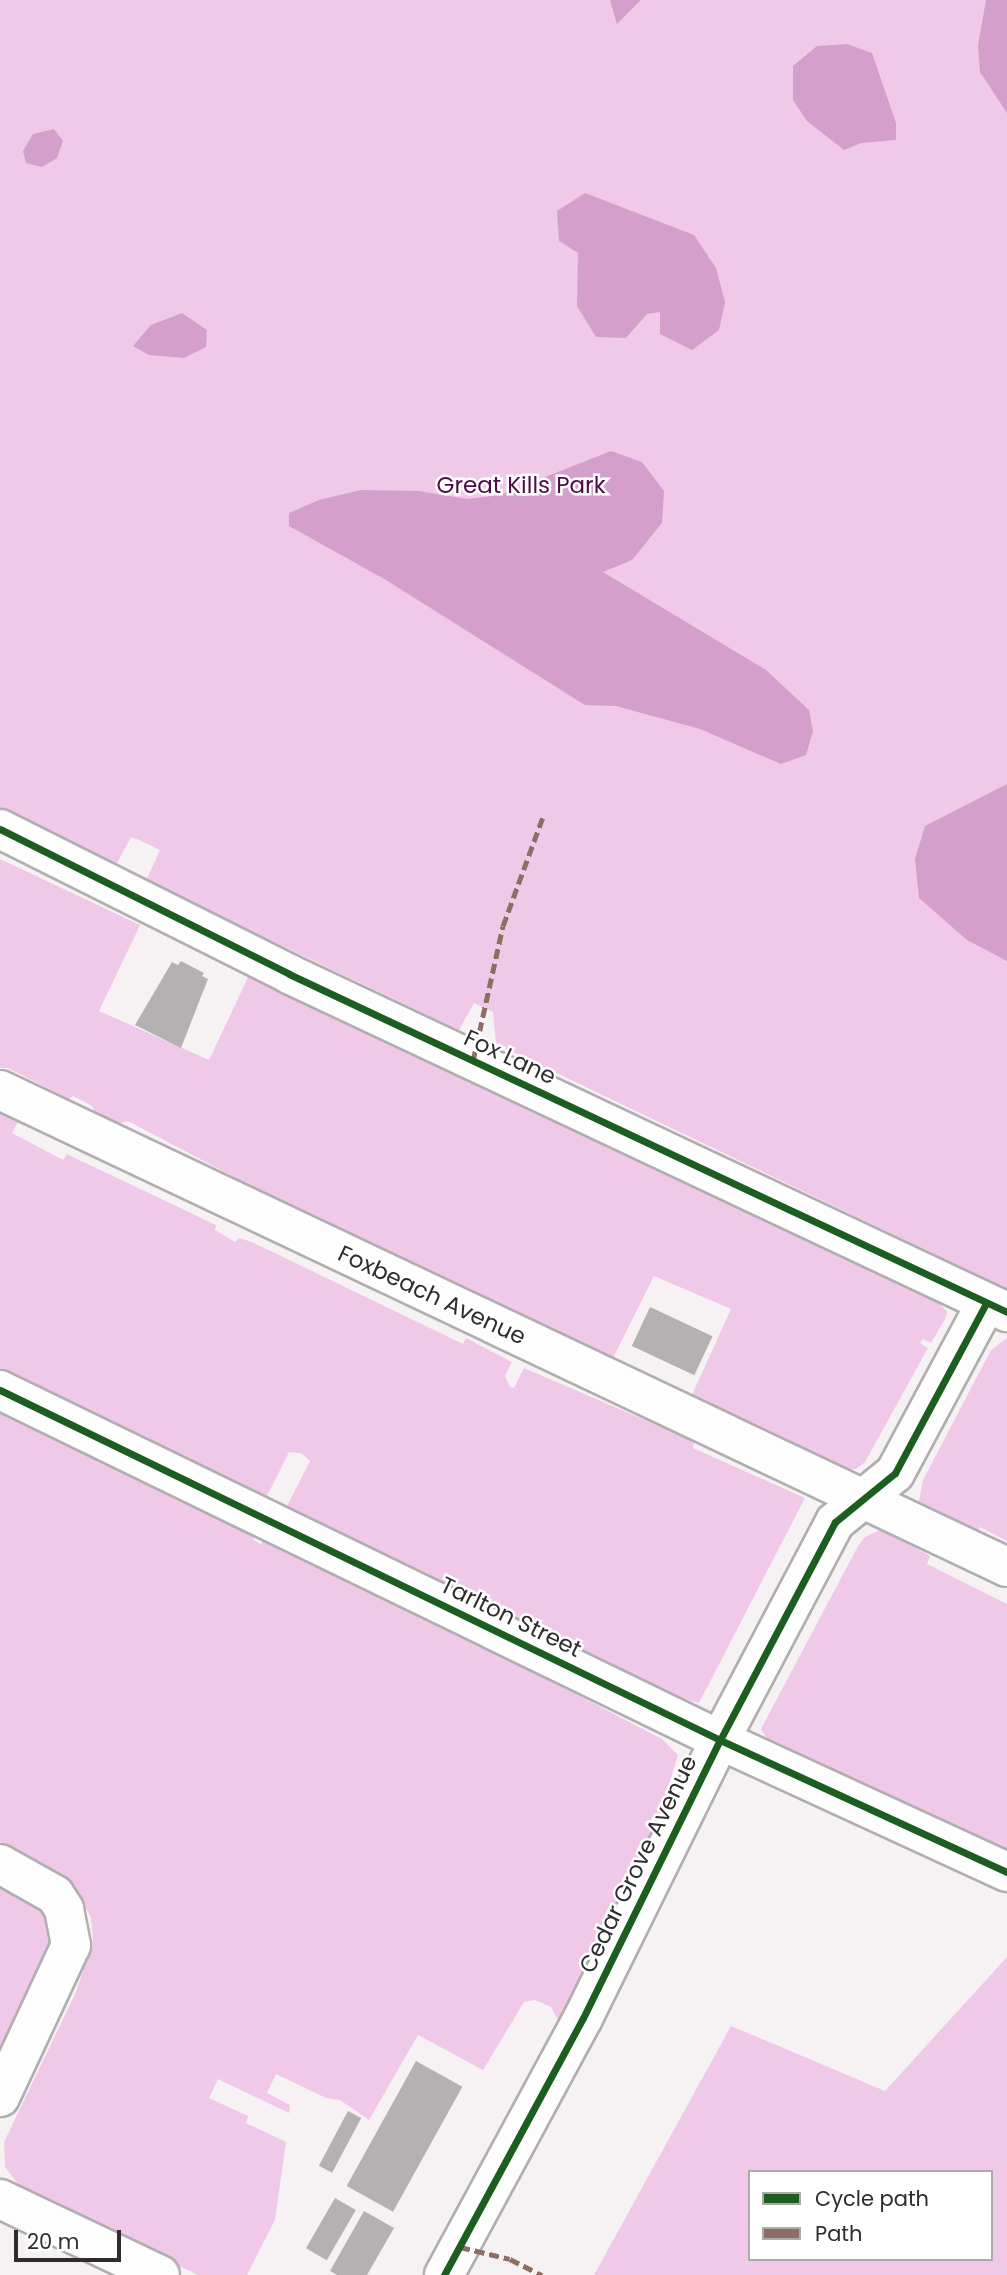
<!DOCTYPE html>
<html>
<head>
<meta charset="utf-8">
<style>
  body { margin:0 }
  #map { position:relative; width:1007px; height:2275px; overflow:hidden; background:#f6f2f4; font-family:Poppins,sans-serif }
  div>[style] { position:absolute }
  .green>* { inset:0; background:#f0c8e8 }
  .water>* { inset:0; background:#d49fcb }
  .building>* { inset:0; background:#b3b1b2; transform-origin:0 0 }
  .roads { filter:drop-shadow(2px 0 #b0aeaf) drop-shadow(-2px 0 #b0aeaf) drop-shadow(0 2px #b0aeaf) drop-shadow(0 -2px #b0aeaf) }
  .minor>* { height:38px; margin:-19px; padding:0 19px; transform-origin:19px; border-radius:19px; background:#fefdfd }
  .quiet>* { height:5px; margin-top:-2.5px; transform-origin:0; background:repeating-linear-gradient(90deg,#8d6e63 0 10px,transparent 0 15px) }
  .cycleway>* { height:7px; margin:-3.5px; padding:0 3.5px; transform-origin:3.5px; border-radius:3.5px; background:#1b5e20 }
  span { translate:-50% -50%; white-space:nowrap; text-align:center; line-height:1.15; -webkit-text-stroke:5px #fff; paint-order:stroke }
  .park-label { font-size:23px; color:#4f0b48 }
  .street-label { font-size:23px; color:#2e2c2e }
  .legend { position:absolute; left:748px; top:2170px; width:245px; height:91px; box-sizing:border-box; background:#fff; border:2px solid #ababab; margin:0; padding:9px 12px; list-style:none; font-size:21px; color:#2e2c2e }
  .legend li { display:flex; align-items:center; gap:14px; height:35px }
  .legend b { width:35px; border:2px solid #ababab }
  .scale { position:absolute; left:14px; top:2230px; width:107px; height:32px; box-sizing:border-box; border:4px solid #2e2c2e; border-top:0; padding-left:9px; font-size:21px; line-height:24px; white-space:nowrap; color:#2e2c2e; -webkit-text-stroke:5px #fff; paint-order:stroke }
</style>
</head>
<body>
<div id="map">
  <div class="green">
    <i style="clip-path:polygon(0 0,1007px 0,1007px 1289px,496px 1044px,493px 1012px,474px 1003px,459px 1030px,146px 881px,160px 850px,139px 840px,131px 837px,115px 867px,0 811px)"></i>
    <i style="clip-path:polygon(0 859px,140px 925px,99px 1011px,209px 1060px,252px 969px,936px 1299px,947px 1312px,945px 1319px,931px 1343px,923px 1339px,920px 1343px,928px 1348px,865px 1462px,856px 1469px,841px 1469px,691px 1397px,731px 1309px,654px 1276px,611px 1362px,294px 1209px,128px 1121px,115px 1125px,97px 1118px,92px 1106px,73px 1096px,69px 1099px,8px 1068px,0 1068px)"></i>
    <i style="clip-path:polygon(0 1113px,18px 1122px,12px 1133px,63px 1160px,67px 1154px,75px 1158px,216px 1225px,215px 1230px,235px 1242px,239px 1238px,252px 1242px,463px 1344px,466px 1338px,512px 1362px,505px 1376px,510px 1387px,514px 1388px,524px 1368px,694px 1441px,693px 1448px,805px 1498px,699px 1703px,685px 1699px,681px 1704px,628px 1681px,631px 1674px,617px 1666px,610px 1673px,285px 1510px,310px 1461px,301px 1453px,289px 1452px,265px 1500px,0 1376px)"></i>
    <i style="clip-path:polygon(1007px 1338px,1007px 1541px,980px 1527px,974px 1537px,921px 1508px,919px 1501px,923px 1480px,991px 1350px)"></i>
    <i style="clip-path:polygon(0 1412px,256px 1534px,253px 1540px,261px 1544px,265px 1538px,470px 1639px,662px 1739px,678px 1755px,662px 1807px,661px 1833px,562px 2028px,551px 2007px,535px 2000px,524px 2002px,483px 2070px,418px 2035px,369px 2120px,340px 2100px,326px 2098px,276px 2074px,267px 2093px,290px 2105px,289px 2113px,218px 2079px,209px 2098px,248px 2116px,246px 2123px,286px 2142px,275px 2220px,247px 2275px,198px 2275px,23px 2191px,5px 2167px,4px 2142px,76px 1992px,93px 1940px,91px 1918px,74px 1885px,0 1842px)"></i>
    <i style="clip-path:polygon(882px 1529px,930px 1556px,927px 1564px,1007px 1604px,1007px 1862px,773px 1749px,761px 1729px,858px 1546px,865px 1537px)"></i>
    <i style="clip-path:polygon(0 1885px,34px 1901px,45px 1912px,52px 1943px,0 2055px)"></i>
    <i style="clip-path:polygon(evenodd,1007px 1957px,1007px 2275px,594px 2275px,731px 2026px,885px 2091px,1007px 1957px,750px 2172px,991px 2172px,991px 2259px,750px 2259px,750px 2172px)"></i>
  </div>
  <div class="water">
    <i style="clip-path:polygon(610px 0,641px 0,617px 24px)"></i>
    <i style="clip-path:polygon(986px 0,1007px 0,1007px 113px,980px 72px,978px 45px)"></i>
    <i style="clip-path:polygon(847px 44px,872px 53px,896px 123px,896px 140px,861px 143px,844px 150px,807px 121px,793px 100px,793px 66px,817px 46px)"></i>
    <i style="clip-path:polygon(54px 129px,63px 141px,57px 158px,42px 167px,26px 163px,23px 151px,33px 134px)"></i>
    <i style="clip-path:polygon(585px 193px,694px 235px,716px 268px,725px 302px,719px 330px,692px 350px,660px 334px,660px 312px,647px 314px,626px 338px,596px 337px,577px 306px,578px 253px,559px 241px,557px 211px)"></i>
    <i style="clip-path:polygon(182px 313px,207px 330px,206px 347px,184px 358px,149px 355px,133px 346px,151px 325px)"></i>
    <i style="clip-path:polygon(611px 451px,642px 462px,664px 491px,662px 523px,632px 560px,603px 572px,766px 670px,809px 710px,813px 731px,806px 755px,781px 764px,700px 729px,616px 706px,585px 705px,386px 580px,289px 526px,289px 513px,319px 500px,361px 490px,418px 491px,467px 499px,500px 495px)"></i>
    <i style="clip-path:polygon(1007px 784px,1007px 961px,967px 940px,919px 898px,915px 859px,925px 826px)"></i>
  </div>
  <div class="building">
    <i style="clip-path:polygon(181px 961px,204px 973px,202px 976px,208px 979px,181px 1048px,135px 1025px,172px 962px,178px 965px)"></i>
    <i style="left:650px;top:1307px;width:69px;height:43px;rotate:25deg"></i>
    <i style="left:416px;top:2061px;width:53px;height:143px;rotate:29deg"></i>
    <i style="left:348px;top:2111px;width:15px;height:62px;rotate:28deg"></i>
    <i style="left:335px;top:2198px;width:24px;height:58px;rotate:30deg"></i>
    <i style="clip-path:polygon(364px 2211px,394px 2228px,367px 2275px,337px 2275px,330px 2271px)"></i>
  </div>
  <div class="roads">
    <div class="minor">
      <i style="left:0;top:829px;width:323px;rotate:26.6deg"></i>
      <i style="left:289px;top:974px;width:794px;rotate:25.21deg"></i>
      <i style="left:0;top:1090px;width:1114px;rotate:25.35deg"></i>
      <i style="left:0;top:1390px;width:801px;rotate:25.92deg"></i>
      <i style="left:720px;top:1740px;width:316px;rotate:24.7deg"></i>
      <i style="left:0;top:1864px;width:63px;rotate:29.4deg"></i>
      <i style="left:55px;top:1895px;width:17px;rotate:57deg"></i>
      <i style="left:64px;top:1909px;width:37px;rotate:79deg"></i>
      <i style="left:71px;top:1945px;width:168px;rotate:115deg"></i>
      <i style="left:0;top:2199px;width:177px;rotate:25.4deg"></i>
      <i style="left:444px;top:2275px;width:292px;rotate:-61.6deg"></i>
      <i style="left:583px;top:2018px;width:310px;rotate:-63.8deg"></i>
      <i style="left:720px;top:1740px;width:246px;rotate:-62.2deg"></i>
      <i style="left:835px;top:1522px;width:77px;rotate:-39.2deg"></i>
      <i style="left:895px;top:1473px;width:193px;rotate:-61.8deg"></i>
    </div>
  </div>
  <div class="quiet">
    <i style="left:473px;top:1061px;width:138px;rotate:-77.5deg"></i>
    <i style="left:503px;top:926px;width:119px;rotate:-69.9deg"></i>
    <i style="left:460px;top:2247px;width:51px;rotate:13.5deg"></i>
    <i style="left:510px;top:2259px;width:36px;rotate:27deg"></i>
  </div>
  <div class="cycleway">
    <i style="left:0;top:829px;width:323px;rotate:26.6deg"></i>
    <i style="left:289px;top:974px;width:794px;rotate:25.21deg"></i>
    <i style="left:0;top:1390px;width:801px;rotate:25.92deg"></i>
    <i style="left:720px;top:1740px;width:316px;rotate:24.7deg"></i>
    <i style="left:444px;top:2275px;width:292px;rotate:-61.6deg"></i>
    <i style="left:583px;top:2018px;width:310px;rotate:-63.8deg"></i>
    <i style="left:720px;top:1740px;width:246px;rotate:-62.2deg"></i>
    <i style="left:835px;top:1522px;width:77px;rotate:-39.2deg"></i>
    <i style="left:895px;top:1473px;width:193px;rotate:-61.8deg"></i>
  </div>
  <div class="park-label">
    <span style="left:521px;top:485px">Great Kills Park</span>
  </div>
  <div class="street-label">
    <span style="left:510px;top:1057px;rotate:25deg">Fox Lane</span>
    <span style="left:432px;top:1295px;rotate:25deg">Foxbeach Avenue</span>
    <span style="left:511px;top:1617px;rotate:26deg">Tarlton Street</span>
    <span style="left:638px;top:1864px;rotate:-64deg">Cedar Grove Avenue</span>
  </div>
  <ul class="legend">
  <li><b style="height:9px;background:#1b5e20"></b>Cycle path</li>
  <li><b style="height:9px;background:#8d6e63"></b>Path</li>
  </ul>
  <div class="scale">20 m</div>
</div>
</body>
</html>
